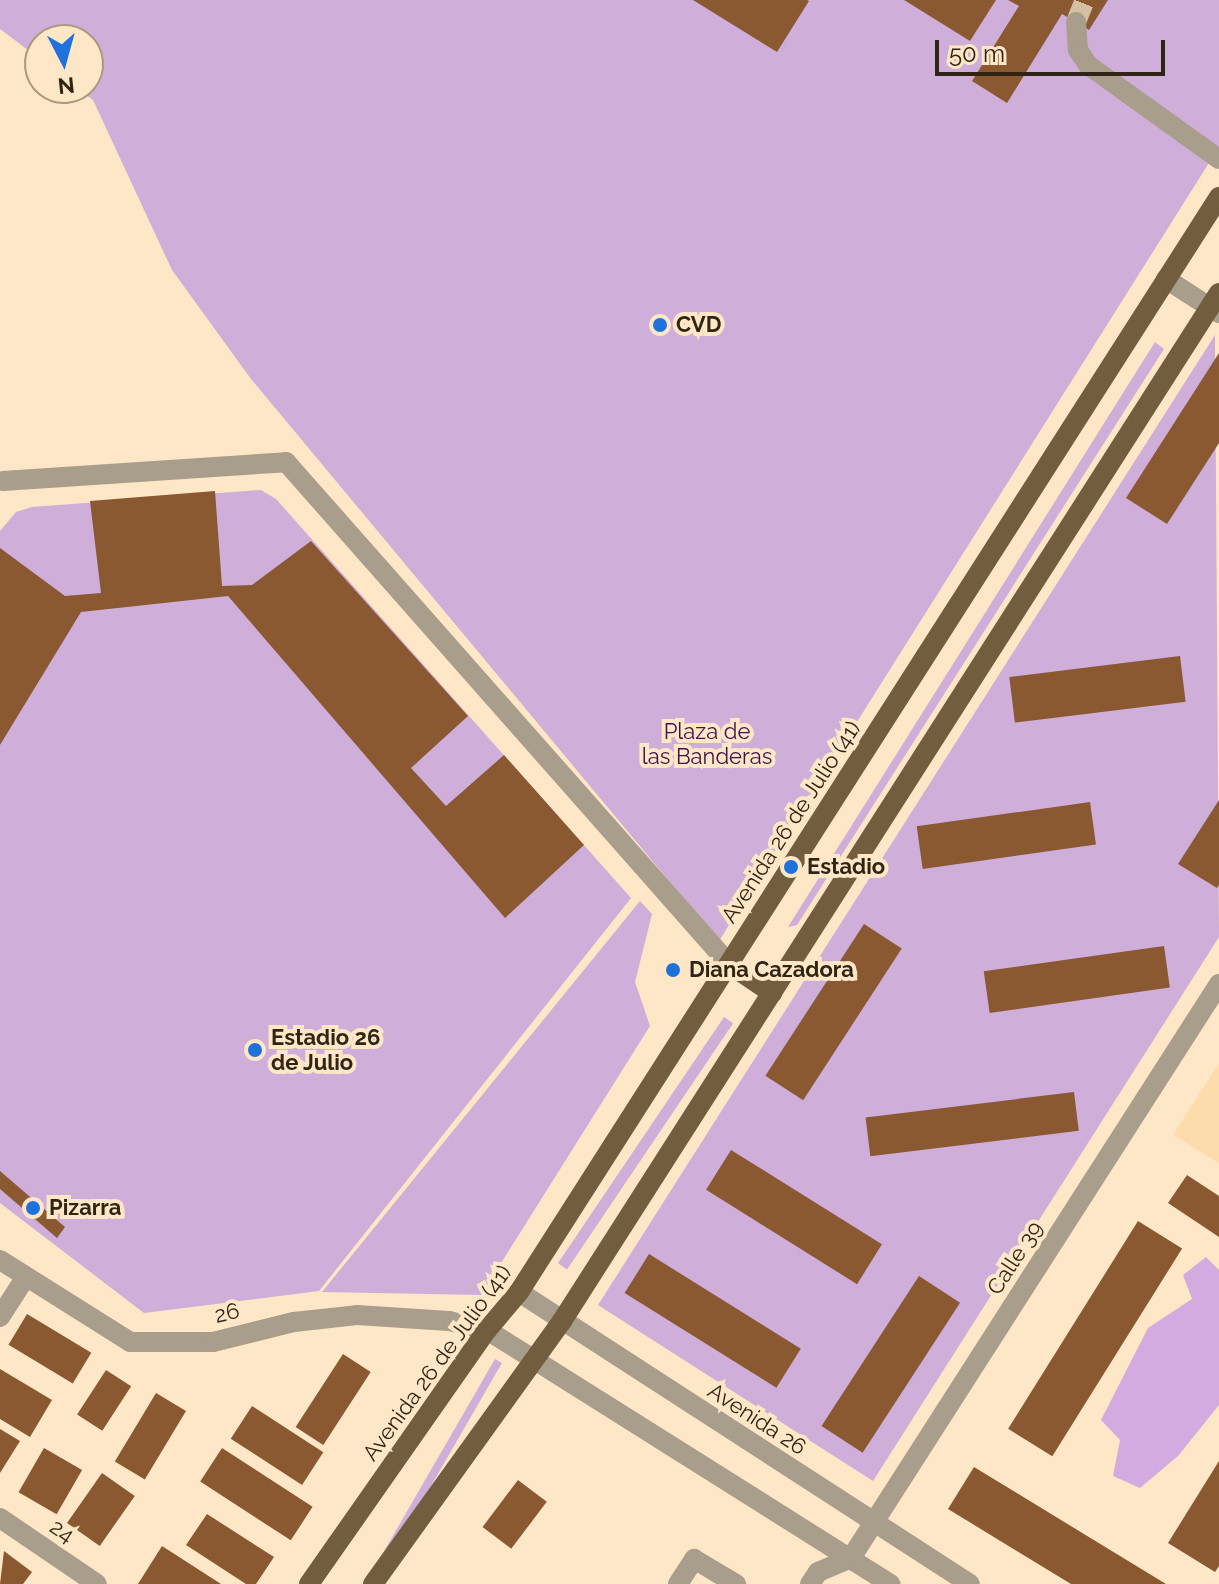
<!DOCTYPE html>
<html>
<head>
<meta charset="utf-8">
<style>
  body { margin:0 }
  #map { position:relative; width:1219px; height:1584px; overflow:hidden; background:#fde7c6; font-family:Raleway,sans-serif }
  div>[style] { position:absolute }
  .built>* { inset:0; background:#fddcac }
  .green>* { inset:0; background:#cfaeda; transform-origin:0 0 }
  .forest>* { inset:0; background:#d3abe0 }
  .building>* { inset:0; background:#8a5831; transform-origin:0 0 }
  .minor-tunnel>* { height:20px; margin-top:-10px; transform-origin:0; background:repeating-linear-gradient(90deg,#d4c0a3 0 20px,transparent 0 30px) }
  .minor>* { height:20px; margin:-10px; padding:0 10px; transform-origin:10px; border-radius:10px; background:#a99d8c }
  .major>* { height:20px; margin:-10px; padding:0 10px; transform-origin:10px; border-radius:10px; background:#725e3f }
  .dots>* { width:22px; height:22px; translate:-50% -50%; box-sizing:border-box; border:4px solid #fde7c6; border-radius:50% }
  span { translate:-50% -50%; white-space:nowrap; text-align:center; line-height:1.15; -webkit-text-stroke:8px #fde7c6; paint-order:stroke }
  .poi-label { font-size:22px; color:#302515; font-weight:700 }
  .left { translate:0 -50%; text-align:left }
  .park-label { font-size:22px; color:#41104f }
  .street-label { font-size:22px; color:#302515 }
  .north { position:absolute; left:24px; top:24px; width:80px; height:80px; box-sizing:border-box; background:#fde7c6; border:2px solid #ab997f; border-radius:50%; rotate:174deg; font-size:22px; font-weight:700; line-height:32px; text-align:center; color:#302515 }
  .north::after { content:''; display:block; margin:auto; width:28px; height:36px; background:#1f71db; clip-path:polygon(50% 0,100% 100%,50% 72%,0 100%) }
  .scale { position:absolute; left:935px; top:40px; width:230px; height:36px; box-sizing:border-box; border:4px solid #302515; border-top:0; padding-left:10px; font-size:24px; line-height:28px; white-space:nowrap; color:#302515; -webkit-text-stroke:6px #fde7c6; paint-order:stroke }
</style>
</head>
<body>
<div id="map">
  <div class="built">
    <i style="clip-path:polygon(1219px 1063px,1219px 1163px,1173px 1135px)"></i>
  </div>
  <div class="green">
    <i style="clip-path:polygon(0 0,1219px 0,1219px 147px,719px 941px,251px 379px,172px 270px,93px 100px,77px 88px,88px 88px,88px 40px,40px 40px,40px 59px,0 29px)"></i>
    <i style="clip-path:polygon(1215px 335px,1219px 937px,873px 1481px,598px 1305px)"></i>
    <i style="clip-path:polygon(1155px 342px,1164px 349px,797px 925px,788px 927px)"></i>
    <i style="clip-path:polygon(261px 490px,276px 499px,631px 898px,319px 1291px,144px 1313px,0 1203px,0 531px,16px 512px,32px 507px)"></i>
    <i style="clip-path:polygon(640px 901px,652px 914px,635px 982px,650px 1026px,481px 1295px,322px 1292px)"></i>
    <i style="left:724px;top:1017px;width:11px;height:297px;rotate:34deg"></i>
    <i style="left:495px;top:1359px;width:8px;height:276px;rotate:30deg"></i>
  </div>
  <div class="forest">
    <i style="clip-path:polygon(1206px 1257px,1219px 1270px,1219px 1405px,1178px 1456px,1140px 1488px,1113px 1476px,1120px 1440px,1101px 1420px,1148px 1328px,1192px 1299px,1183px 1275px)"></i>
  </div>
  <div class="building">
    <i style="clip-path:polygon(693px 0,807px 0,809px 1px,777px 52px)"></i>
    <i style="clip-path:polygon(904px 0,996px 0,970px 41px)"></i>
    <i style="clip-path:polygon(1008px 0,1108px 0,1089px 30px,1062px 14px,1007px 103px,972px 81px,1019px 6px)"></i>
    <i style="clip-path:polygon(1219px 353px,1219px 443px,1167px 524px,1126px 498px)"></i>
    <i style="clip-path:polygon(215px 491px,222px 586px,252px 585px,311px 541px,468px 716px,411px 768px,446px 806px,504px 755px,584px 845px,505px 918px,228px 596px,81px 612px,0 745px,0 548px,65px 596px,101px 593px,90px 501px)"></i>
    <i style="left:1180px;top:656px;width:46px;height:172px;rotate:83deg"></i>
    <i style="clip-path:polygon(1219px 800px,1219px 885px,1217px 888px,1178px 864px)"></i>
    <i style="left:1090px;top:802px;width:43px;height:175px;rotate:82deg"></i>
    <i style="left:864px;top:924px;width:45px;height:181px;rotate:33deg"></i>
    <i style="left:1164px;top:946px;width:42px;height:182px;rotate:82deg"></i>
    <i style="left:1074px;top:1092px;width:39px;height:210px;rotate:83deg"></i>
    <i style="left:731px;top:1150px;width:178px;height:47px;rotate:32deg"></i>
    <i style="clip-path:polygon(0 1171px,65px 1227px,57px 1238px,0 1189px)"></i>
    <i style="clip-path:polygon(1187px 1175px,1219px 1196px,1219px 1237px,1168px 1203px)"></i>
    <i style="left:1138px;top:1221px;width:52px;height:245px;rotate:32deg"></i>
    <i style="left:649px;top:1254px;width:179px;height:46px;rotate:32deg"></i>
    <i style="left:919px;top:1276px;width:49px;height:179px;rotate:33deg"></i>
    <i style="left:27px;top:1314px;width:75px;height:36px;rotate:31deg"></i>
    <i style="left:343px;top:1354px;width:33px;height:87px;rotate:33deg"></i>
    <i style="clip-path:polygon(0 1369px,52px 1400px,30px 1437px,0 1419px)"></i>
    <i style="left:106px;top:1370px;width:30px;height:53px;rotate:33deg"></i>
    <i style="left:156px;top:1393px;width:35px;height:80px;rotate:31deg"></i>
    <i style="left:252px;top:1406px;width:85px;height:39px;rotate:33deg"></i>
    <i style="clip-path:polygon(0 1429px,20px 1441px,0 1473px)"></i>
    <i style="left:44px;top:1448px;width:44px;height:51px;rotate:30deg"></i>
    <i style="left:222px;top:1448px;width:108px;height:40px;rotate:33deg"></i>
    <i style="clip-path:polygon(1219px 1461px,1219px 1566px,1215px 1572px,1168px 1543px)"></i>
    <i style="clip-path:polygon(974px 1467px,1166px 1584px,1071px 1584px,948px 1509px)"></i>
    <i style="left:102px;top:1473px;width:40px;height:61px;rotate:35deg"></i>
    <i style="left:518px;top:1480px;width:36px;height:59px;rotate:37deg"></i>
    <i style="clip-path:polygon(207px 1514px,274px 1557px,256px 1584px,246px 1584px,186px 1545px)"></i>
    <i style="clip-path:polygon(162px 1546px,221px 1584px,138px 1584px)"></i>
    <i style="clip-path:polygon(4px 1551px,32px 1572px,23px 1584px,0 1584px)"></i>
  </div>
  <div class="minor-tunnel">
    <i style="left:1076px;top:22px;width:24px;rotate:-68deg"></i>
  </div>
  <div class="minor">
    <i style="left:1076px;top:22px;width:28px;rotate:86deg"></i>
    <i style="left:1078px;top:50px;width:18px;rotate:56deg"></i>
    <i style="left:1088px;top:65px;width:161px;rotate:35.7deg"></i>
    <i style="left:1166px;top:279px;width:63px;rotate:32.7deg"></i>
    <i style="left:3px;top:481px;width:284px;rotate:-3.8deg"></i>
    <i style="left:286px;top:462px;width:670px;rotate:48.57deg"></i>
    <i style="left:0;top:1260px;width:154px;rotate:32.2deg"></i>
    <i style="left:130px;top:1342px;width:83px"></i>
    <i style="left:213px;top:1342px;width:83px;rotate:-13.9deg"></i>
    <i style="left:294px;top:1322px;width:63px;rotate:-6.3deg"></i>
    <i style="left:357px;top:1315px;width:92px;rotate:3.7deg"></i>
    <i style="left:449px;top:1321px;width:39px;rotate:13deg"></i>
    <i style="left:487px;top:1330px;width:477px;rotate:32.2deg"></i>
    <i style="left:519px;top:1292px;width:537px;rotate:32.92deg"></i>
    <i style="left:0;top:1317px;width:46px;rotate:-57.3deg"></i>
    <i style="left:0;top:1518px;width:117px;rotate:34.2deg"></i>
    <i style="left:678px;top:1584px;width:30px;rotate:-57deg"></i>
    <i style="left:694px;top:1559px;width:49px;rotate:30.8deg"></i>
    <i style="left:810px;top:1584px;width:14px;rotate:-56deg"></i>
    <i style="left:818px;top:1572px;width:36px;rotate:-23deg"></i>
    <i style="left:851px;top:1558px;width:682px;rotate:-57.34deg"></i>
  </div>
  <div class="major">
    <i style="left:729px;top:964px;width:52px;rotate:34deg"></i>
    <i style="left:309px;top:1584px;width:310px;rotate:-55deg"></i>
    <i style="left:487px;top:1330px;width:50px;rotate:-49.9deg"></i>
    <i style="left:519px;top:1292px;width:1300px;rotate:-57.41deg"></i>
    <i style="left:373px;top:1584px;width:324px;rotate:-54.3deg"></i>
    <i style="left:562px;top:1321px;width:1220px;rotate:-57.42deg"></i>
  </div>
  <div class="dots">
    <i style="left:660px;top:325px;background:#1f71db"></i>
    <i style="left:791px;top:867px;background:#1f71db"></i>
    <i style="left:673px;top:970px;background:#1f71db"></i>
    <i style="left:255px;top:1050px;background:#1f71db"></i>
    <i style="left:33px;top:1208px;background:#1f71db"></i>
  </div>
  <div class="poi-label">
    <span class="left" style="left:676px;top:325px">CVD</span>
    <span class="left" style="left:807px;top:867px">Estadio</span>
    <span class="left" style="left:689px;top:970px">Diana Cazadora</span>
    <span class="left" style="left:271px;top:1050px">Estadio 26<br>de Julio</span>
    <span class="left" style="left:49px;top:1208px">Pizarra</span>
  </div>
  <div class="park-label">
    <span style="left:707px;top:744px">Plaza de<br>las Banderas</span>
  </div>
  <div class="street-label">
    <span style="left:791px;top:822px;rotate:-57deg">Avenida 26 de Julio (41)</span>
    <span style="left:1015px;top:1258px;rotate:-57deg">Calle 39</span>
    <span style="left:227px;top:1313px;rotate:-13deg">26</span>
    <span style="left:437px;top:1363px;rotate:-54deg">Avenida 26 de Julio (41)</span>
    <span style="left:757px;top:1419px;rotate:33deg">Avenida 26</span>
    <span style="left:62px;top:1531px;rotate:34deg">24</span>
  </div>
  <div class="north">N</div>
  <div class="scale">50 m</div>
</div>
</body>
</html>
